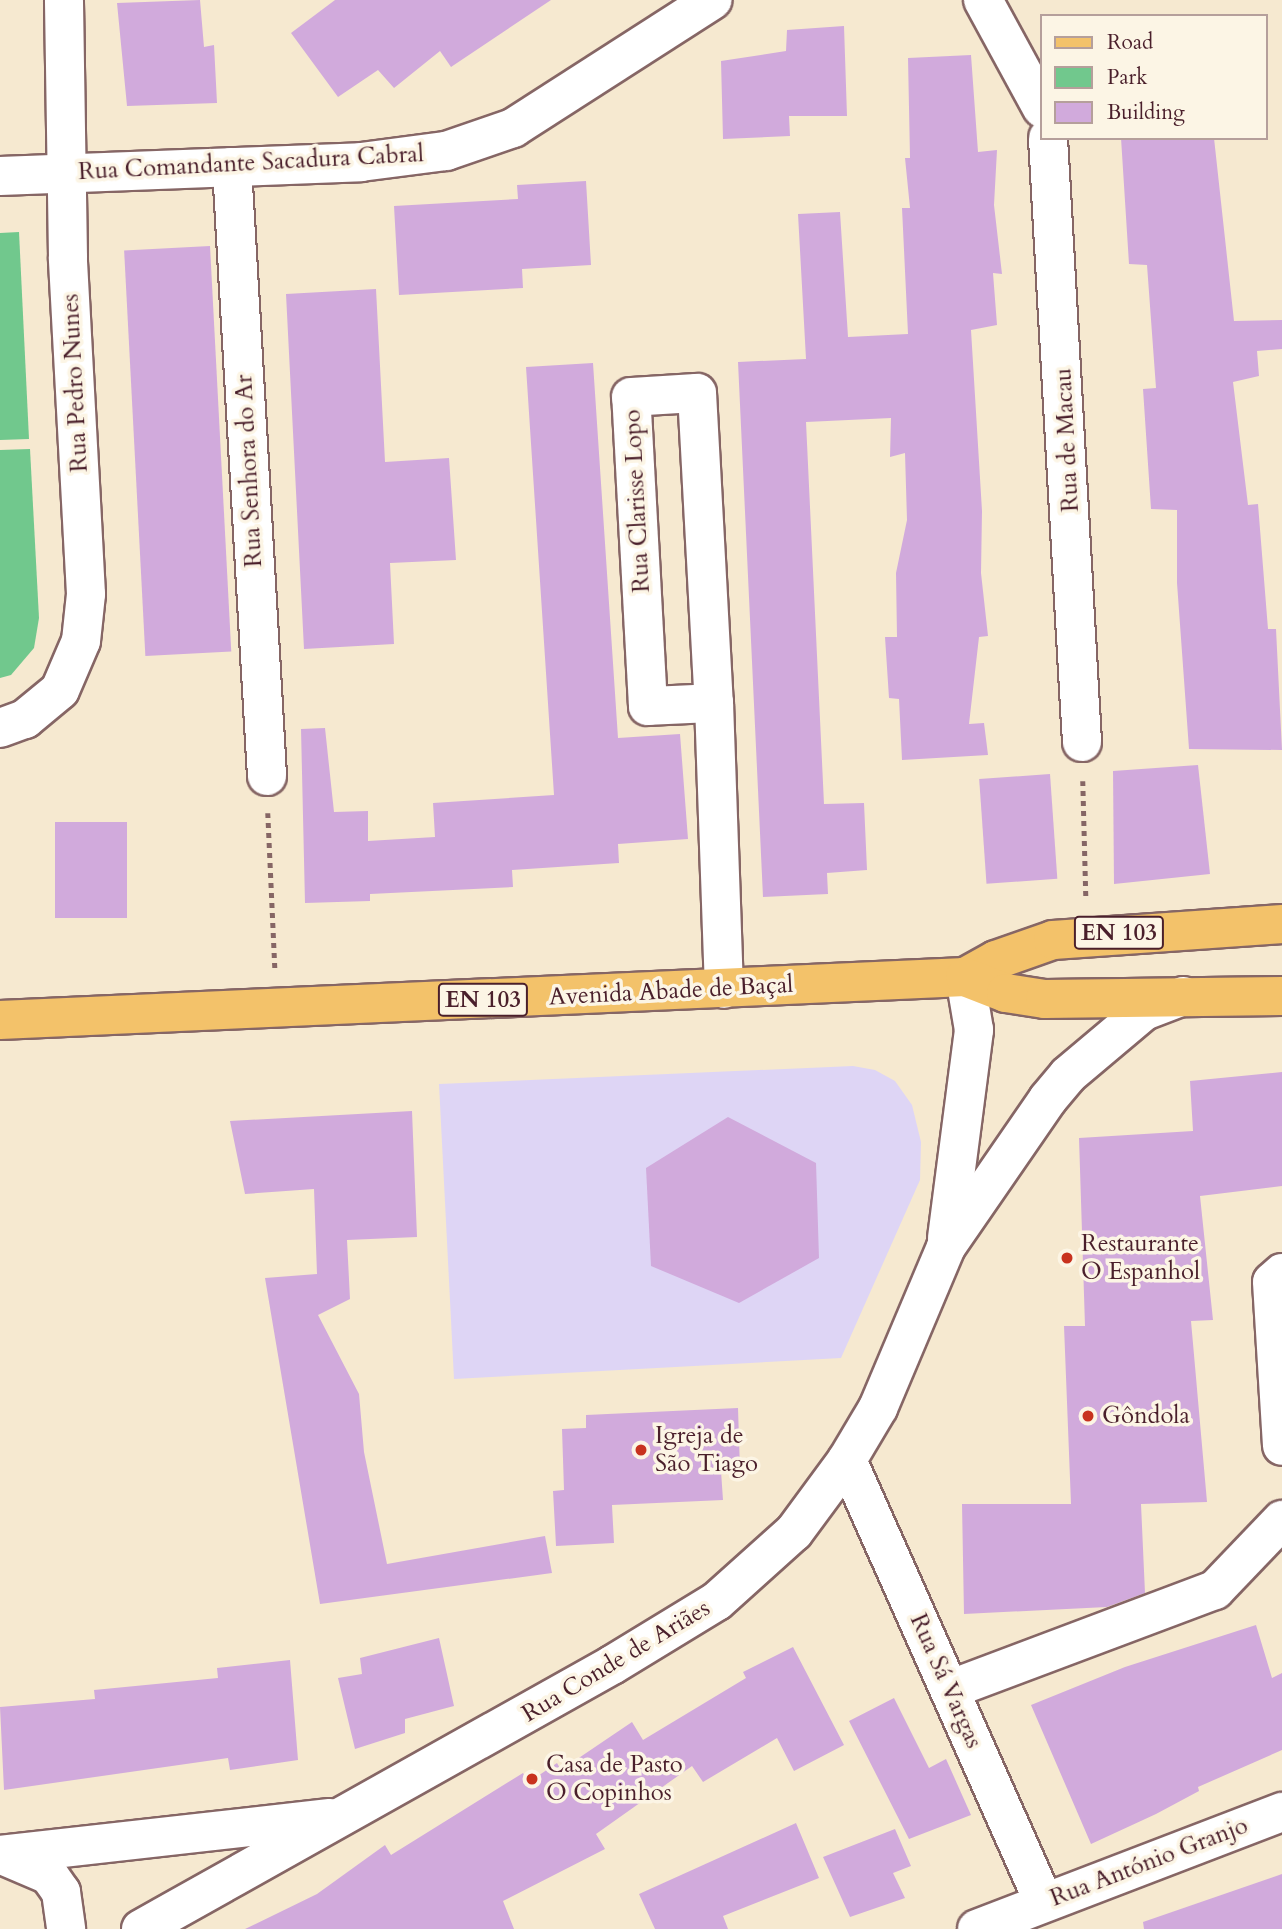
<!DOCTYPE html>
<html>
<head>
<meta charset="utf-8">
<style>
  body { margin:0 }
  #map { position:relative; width:1282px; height:1929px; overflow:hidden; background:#f6e9d0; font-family:Cardo,serif }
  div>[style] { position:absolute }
  .built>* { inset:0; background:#ded5f5 }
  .green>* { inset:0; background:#71c88d }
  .building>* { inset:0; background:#d1aadc; transform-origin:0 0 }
  .path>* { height:4.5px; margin-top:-2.25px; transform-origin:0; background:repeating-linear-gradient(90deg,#866665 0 5px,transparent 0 10px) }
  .roads { filter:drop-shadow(2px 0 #866665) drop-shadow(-2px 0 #866665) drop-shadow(0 2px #866665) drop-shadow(0 -2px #866665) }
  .minor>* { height:38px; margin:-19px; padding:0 19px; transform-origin:19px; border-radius:19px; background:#fff }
  .major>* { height:38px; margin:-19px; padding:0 19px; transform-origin:19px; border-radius:19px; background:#f3c26a }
  .dots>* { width:19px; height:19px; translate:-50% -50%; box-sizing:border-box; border:4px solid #fcf5e5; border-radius:50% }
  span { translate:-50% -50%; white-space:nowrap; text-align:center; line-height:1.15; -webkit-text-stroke:7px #fcf5e5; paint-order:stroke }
  .shield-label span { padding:2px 5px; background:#fcf5e5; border:2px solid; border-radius:5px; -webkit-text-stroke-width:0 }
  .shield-label { font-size:23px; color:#4a1f2b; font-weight:700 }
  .street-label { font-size:24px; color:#4a1f2b }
  .poi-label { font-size:24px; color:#4a1f2b }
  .left { translate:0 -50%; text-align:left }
  .legend { position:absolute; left:1040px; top:14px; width:228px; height:126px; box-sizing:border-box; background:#fcf5e5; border:2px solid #b59f9b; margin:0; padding:9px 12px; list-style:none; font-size:21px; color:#4a1f2b }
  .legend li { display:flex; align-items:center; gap:14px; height:35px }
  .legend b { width:35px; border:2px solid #b59f9b }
</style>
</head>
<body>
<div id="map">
  <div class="built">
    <i style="clip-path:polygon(853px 1066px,875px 1070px,895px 1081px,912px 1105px,921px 1142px,920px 1180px,841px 1358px,454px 1379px,439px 1084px)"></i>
  </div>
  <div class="green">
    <i style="clip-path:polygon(19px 232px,29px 439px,0 440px,0 233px)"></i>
    <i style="clip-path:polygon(30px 449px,39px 618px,34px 648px,11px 675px,0 678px,0 450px)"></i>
  </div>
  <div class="building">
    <i style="clip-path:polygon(200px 0,204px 47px,214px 45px,217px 103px,127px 106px,117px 3px)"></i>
    <i style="clip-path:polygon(335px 0,551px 0,451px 67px,440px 51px,394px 88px,378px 70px,338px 97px,291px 33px)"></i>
    <i style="clip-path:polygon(844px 26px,847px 116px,789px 116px,790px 136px,723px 139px,721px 61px,786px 51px,787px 30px)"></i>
    <i style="clip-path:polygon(971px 55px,978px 152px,997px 150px,994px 205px,1002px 274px,993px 273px,997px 325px,971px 330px,982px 511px,981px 573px,988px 636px,979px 637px,969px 724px,984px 723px,988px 755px,902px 760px,899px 699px,889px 698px,885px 637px,897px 637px,896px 573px,907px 520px,905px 453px,890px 457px,891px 418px,806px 422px,824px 804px,864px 803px,867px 870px,827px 873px,828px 894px,763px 897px,738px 362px,806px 359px,798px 214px,840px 212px,848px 337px,908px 334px,902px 208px,910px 208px,905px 158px,910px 158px,908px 58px)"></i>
    <i style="clip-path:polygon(1121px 138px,1214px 138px,1234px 321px,1282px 320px,1282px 349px,1257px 351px,1259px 376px,1233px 382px,1248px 505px,1258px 504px,1268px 629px,1276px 629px,1282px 750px,1189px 749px,1177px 583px,1177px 510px,1151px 509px,1143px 389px,1156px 388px,1147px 265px,1129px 264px)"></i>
    <i style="clip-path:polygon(586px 181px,591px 265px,522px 269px,523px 288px,399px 295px,394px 206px,518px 199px,517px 185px)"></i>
    <i style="left:210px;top:246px;width:406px;height:86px;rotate:87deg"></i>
    <i style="clip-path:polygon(376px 289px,385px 462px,449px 458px,456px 560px,390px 563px,394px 644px,304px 649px,286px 294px)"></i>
    <i style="clip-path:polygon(593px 363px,618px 738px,680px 734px,688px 839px,618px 844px,619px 863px,512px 870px,513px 887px,370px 894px,370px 901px,305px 903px,301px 729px,325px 728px,334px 812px,368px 811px,368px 841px,435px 837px,433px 803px,554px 795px,526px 367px)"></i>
    <i style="clip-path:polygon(1198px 765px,1210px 874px,1114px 884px,1113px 771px)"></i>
    <i style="left:1050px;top:774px;width:105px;height:71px;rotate:86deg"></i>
    <i style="left:55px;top:822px;width:72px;height:96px"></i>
    <i style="clip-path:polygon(1282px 1072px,1282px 1186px,1200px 1196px,1213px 1320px,1191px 1321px,1207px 1502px,1141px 1504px,1145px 1593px,1107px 1607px,964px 1614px,962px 1504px,1071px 1504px,1064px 1326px,1085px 1326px,1079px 1138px,1193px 1131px,1190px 1081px)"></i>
    <i style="clip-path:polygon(412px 1111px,417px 1237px,347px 1240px,350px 1299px,318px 1315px,359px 1394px,364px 1452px,387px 1564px,545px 1536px,552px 1573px,320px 1604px,265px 1278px,317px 1274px,314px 1189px,245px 1194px,230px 1121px)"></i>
    <i style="clip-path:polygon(728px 1117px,816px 1163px,819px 1258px,739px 1303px,651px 1266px,646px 1168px)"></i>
    <i style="clip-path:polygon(738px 1408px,740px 1470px,721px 1471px,723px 1500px,612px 1505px,614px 1543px,556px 1546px,553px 1491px,564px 1490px,562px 1429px,586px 1428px,586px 1415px)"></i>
    <i style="clip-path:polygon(1256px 1625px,1272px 1678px,1282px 1673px,1282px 1750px,1198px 1787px,1199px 1791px,1156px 1814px,1091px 1844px,1031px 1705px,1125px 1667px)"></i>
    <i style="clip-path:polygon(439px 1638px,454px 1706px,405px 1719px,405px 1733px,355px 1749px,338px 1678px,362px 1674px,360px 1658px)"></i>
    <i style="clip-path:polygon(793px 1647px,844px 1745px,794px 1771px,777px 1738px,703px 1782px,692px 1766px,596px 1834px,605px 1849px,503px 1901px,514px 1929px,245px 1929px,317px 1894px,385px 1845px,391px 1855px,523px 1773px,529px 1782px,557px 1763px,561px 1770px,632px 1722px,643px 1740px,746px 1678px,743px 1672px)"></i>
    <i style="clip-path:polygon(290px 1660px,298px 1760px,230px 1770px,228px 1758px,4px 1790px,0 1707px,95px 1699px,94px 1690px,218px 1678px,217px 1668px)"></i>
    <i style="clip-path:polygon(894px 1698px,929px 1768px,946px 1759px,971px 1815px,909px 1839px,849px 1721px)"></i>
    <i style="clip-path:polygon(796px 1823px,819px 1878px,723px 1916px,728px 1929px,655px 1929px,639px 1894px)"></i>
    <i style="clip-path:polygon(895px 1829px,911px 1866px,893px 1873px,905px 1898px,850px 1917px,823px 1857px)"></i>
    <i style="clip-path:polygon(1282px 1874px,1282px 1929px,1144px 1929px,1143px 1922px)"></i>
  </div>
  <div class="path">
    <i style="left:1083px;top:781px;width:117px;rotate:88.5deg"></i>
    <i style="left:268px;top:813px;width:156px;rotate:87.4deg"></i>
  </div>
  <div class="roads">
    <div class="minor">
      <i style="left:983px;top:0;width:123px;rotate:61.4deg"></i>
      <i style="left:1048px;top:138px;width:605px;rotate:86.78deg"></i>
      <i style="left:232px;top:167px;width:610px;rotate:86.71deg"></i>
      <i style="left:0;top:176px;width:361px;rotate:-2.2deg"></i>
      <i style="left:361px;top:162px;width:86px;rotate:-7.4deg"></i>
      <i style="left:446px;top:151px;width:71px;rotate:-18.9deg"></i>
      <i style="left:513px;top:128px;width:237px;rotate:-32.7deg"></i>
      <i style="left:714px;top:703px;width:66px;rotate:177.4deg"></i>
      <i style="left:648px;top:706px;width:309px;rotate:-93.1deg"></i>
      <i style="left:631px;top:397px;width:66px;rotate:-3.5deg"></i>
      <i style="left:697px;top:393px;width:310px;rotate:86.9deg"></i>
      <i style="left:714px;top:703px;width:286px;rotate:88deg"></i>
      <i style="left:0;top:728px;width:27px;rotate:-20deg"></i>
      <i style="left:25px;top:719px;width:45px;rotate:-39.6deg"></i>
      <i style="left:60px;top:690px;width:53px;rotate:-66.8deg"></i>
      <i style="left:81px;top:641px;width:47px;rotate:-83.9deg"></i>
      <i style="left:86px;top:594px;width:337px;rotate:-93.1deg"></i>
      <i style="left:68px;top:257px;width:257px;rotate:-90.9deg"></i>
      <i style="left:947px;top:1238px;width:210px;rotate:-82.6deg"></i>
      <i style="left:974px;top:1030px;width:54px;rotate:-99.6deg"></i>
      <i style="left:1282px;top:1273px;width:13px;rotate:138deg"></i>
      <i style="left:1272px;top:1282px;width:164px;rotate:86.5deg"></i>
      <i style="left:847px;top:1460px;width:484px;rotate:66deg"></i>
      <i style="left:951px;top:1689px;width:282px;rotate:-20.6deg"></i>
      <i style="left:1215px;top:1590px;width:97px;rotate:-46.3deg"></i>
      <i style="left:0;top:1855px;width:332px;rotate:-6.4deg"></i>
      <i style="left:2px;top:1855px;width:51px;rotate:23.1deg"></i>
      <i style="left:49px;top:1875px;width:21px;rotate:55deg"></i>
      <i style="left:61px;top:1892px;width:37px;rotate:82deg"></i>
      <i style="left:141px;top:1929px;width:540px;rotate:-29.27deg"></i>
      <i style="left:612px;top:1665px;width:123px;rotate:-31.4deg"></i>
      <i style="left:717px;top:1601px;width:103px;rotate:-41.9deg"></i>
      <i style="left:794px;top:1532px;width:89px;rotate:-53.6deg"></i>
      <i style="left:847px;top:1460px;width:61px;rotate:-59.2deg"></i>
      <i style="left:878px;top:1408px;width:175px;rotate:-67.1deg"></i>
      <i style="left:946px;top:1247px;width:180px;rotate:-55.4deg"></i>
      <i style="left:1048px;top:1099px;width:31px;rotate:-50deg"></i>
      <i style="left:1068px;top:1075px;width:99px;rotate:-40.1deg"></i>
      <i style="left:1144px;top:1011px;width:42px;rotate:-21deg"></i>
      <i style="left:977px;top:1929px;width:327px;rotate:-21deg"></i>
    </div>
    <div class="major">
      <i style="left:965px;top:977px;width:35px;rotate:-29deg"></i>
      <i style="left:996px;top:960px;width:60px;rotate:-19.3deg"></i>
      <i style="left:1053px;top:940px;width:230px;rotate:-4deg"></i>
      <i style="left:0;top:1020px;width:966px;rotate:-2.55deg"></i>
      <i style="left:965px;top:977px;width:44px;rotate:21.3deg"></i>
      <i style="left:1006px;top:993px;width:39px;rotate:9deg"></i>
      <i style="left:1045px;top:999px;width:237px;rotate:-0.7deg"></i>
    </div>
  </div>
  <div class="dots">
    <i style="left:1067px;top:1258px;background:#c8321e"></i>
    <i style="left:1088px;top:1416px;background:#c8321e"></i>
    <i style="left:641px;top:1450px;background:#c8321e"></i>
    <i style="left:532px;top:1779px;background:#c8321e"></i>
  </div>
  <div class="shield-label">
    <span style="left:1119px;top:933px">EN 103</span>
    <span style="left:483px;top:1000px">EN 103</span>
  </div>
  <div class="street-label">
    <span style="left:251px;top:163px;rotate:-3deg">Rua Comandante Sacadura Cabral</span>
    <span style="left:75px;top:383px;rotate:-93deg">Rua Pedro Nunes</span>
    <span style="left:1067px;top:440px;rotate:-93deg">Rua de Macau</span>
    <span style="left:249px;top:471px;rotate:-93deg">Rua Senhora do Ar</span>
    <span style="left:637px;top:501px;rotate:-93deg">Rua Clarisse Lopo</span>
    <span style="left:671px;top:991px;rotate:-3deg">Avenida Abade de Baçal</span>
    <span style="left:616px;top:1661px;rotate:-31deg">Rua Conde de Ariães</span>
    <span style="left:946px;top:1681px;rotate:66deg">Rua Sá Vargas</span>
    <span style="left:1149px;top:1862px;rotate:-21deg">Rua António Granjo</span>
  </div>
  <div class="poi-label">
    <span class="left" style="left:1081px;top:1258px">Restaurante<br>O Espanhol</span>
    <span class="left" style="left:1102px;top:1416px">Gôndola</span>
    <span class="left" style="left:655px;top:1450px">Igreja de<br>São Tiago</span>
    <span class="left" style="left:546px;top:1779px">Casa de Pasto<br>O Copinhos</span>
  </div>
  <ul class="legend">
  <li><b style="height:9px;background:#f3c26a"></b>Road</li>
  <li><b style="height:19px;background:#71c88d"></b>Park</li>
  <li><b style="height:19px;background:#d1aadc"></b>Building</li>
  </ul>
</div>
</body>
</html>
